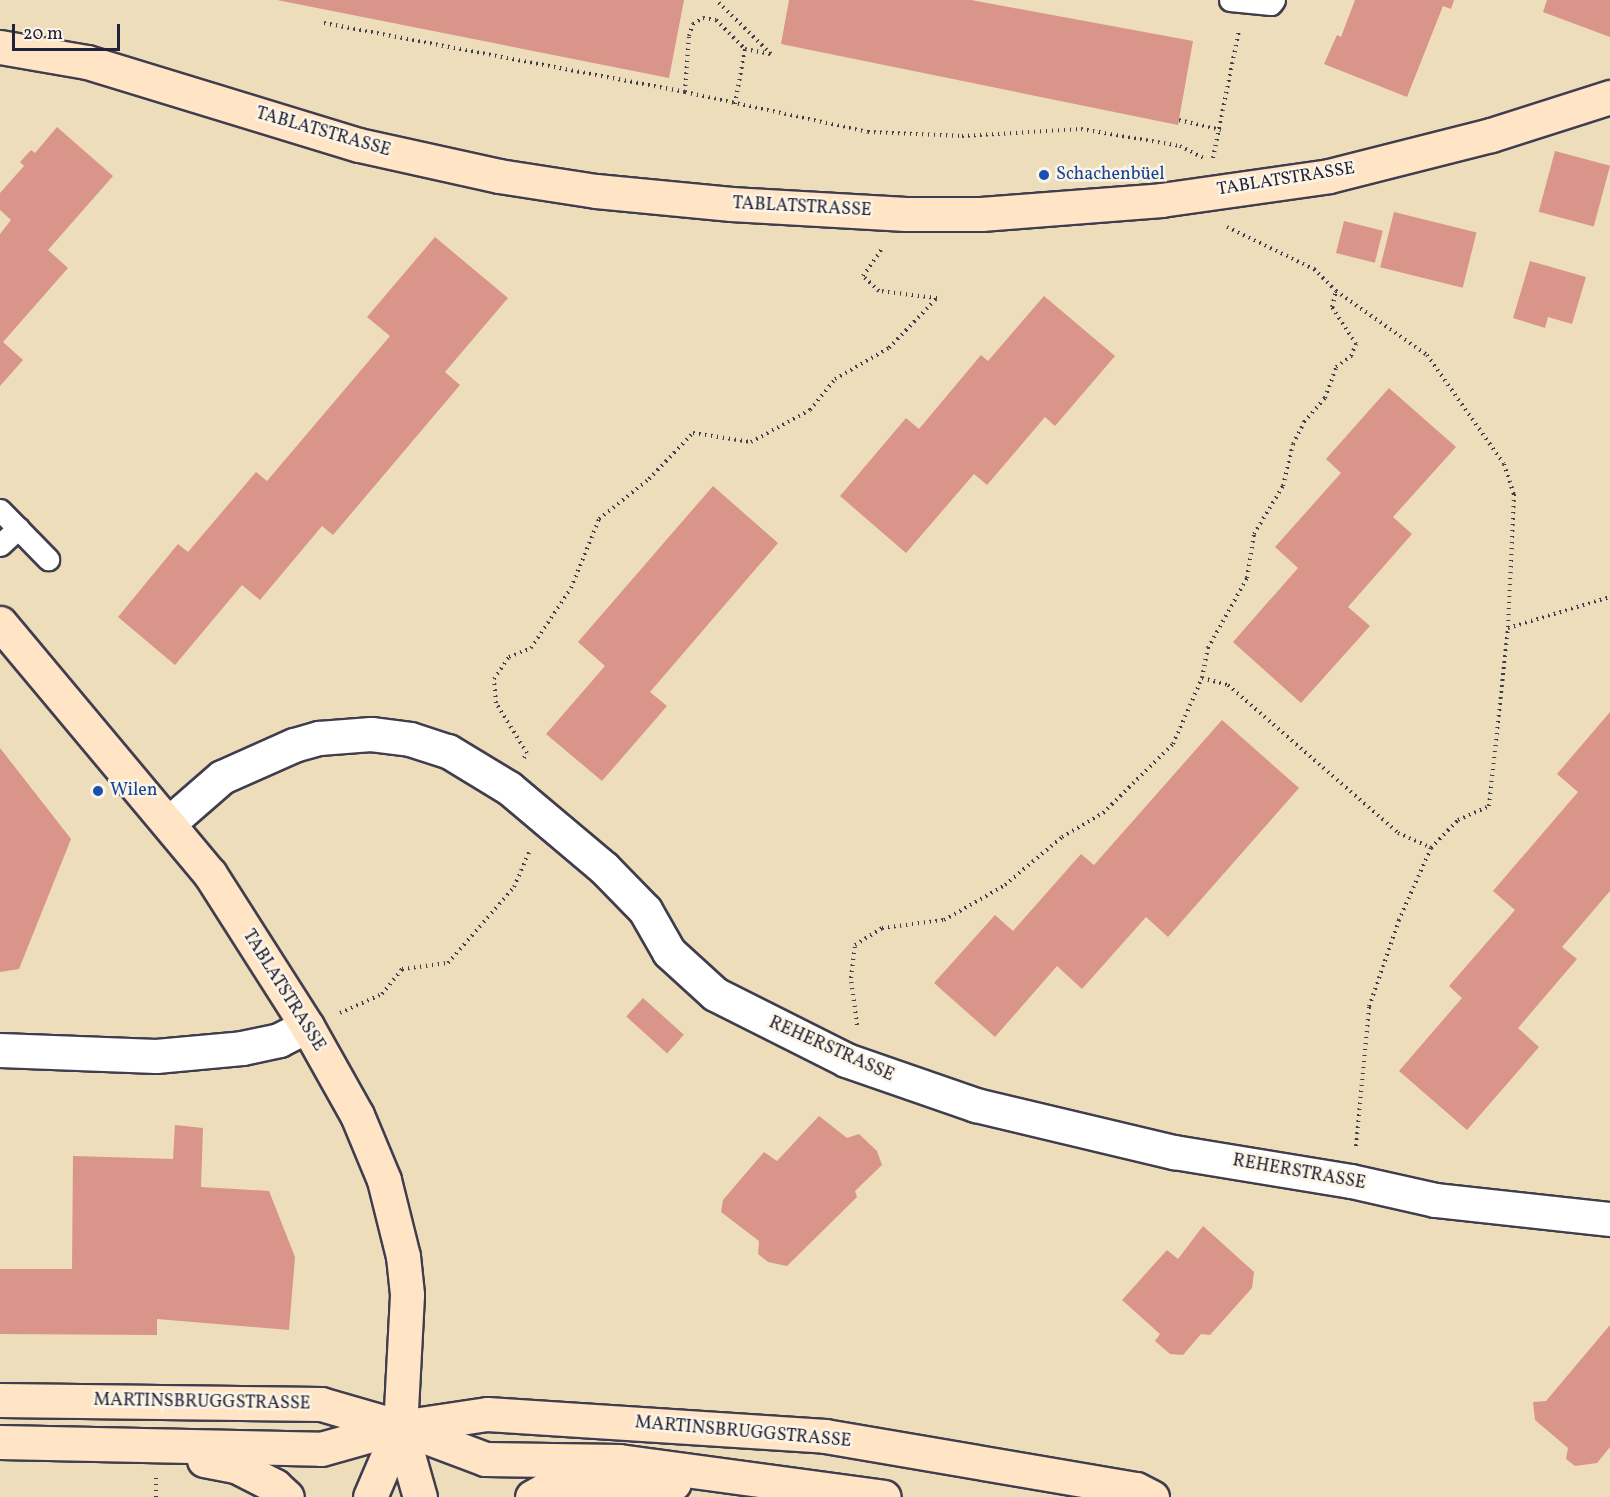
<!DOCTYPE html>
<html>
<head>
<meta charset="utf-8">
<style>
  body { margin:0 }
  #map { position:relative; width:1610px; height:1497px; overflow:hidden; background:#edddba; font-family:Vollkorn,serif }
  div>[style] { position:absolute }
  .building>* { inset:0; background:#d9958a; transform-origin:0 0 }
  .path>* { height:4px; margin-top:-2px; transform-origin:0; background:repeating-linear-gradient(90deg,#403e4e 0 1.5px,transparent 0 6px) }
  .roads { filter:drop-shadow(2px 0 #403e4e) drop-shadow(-2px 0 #403e4e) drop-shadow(0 2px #403e4e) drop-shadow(0 -2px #403e4e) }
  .lane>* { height:21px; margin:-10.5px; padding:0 10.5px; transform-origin:10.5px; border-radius:10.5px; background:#fff }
  .street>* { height:33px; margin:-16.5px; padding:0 16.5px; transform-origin:16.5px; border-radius:16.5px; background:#fff }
  .secondary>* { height:33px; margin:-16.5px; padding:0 16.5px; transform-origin:16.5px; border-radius:16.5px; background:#ffe4c6 }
  .dots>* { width:16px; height:16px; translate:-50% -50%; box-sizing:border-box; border:3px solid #fcf5e5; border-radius:50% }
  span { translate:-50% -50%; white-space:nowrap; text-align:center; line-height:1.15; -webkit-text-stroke:5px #fcf5e5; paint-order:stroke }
  .street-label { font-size:18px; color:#22223b }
  .transit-label { font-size:18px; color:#164399 }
  .left { translate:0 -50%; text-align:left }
  .scale { position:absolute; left:12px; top:24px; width:108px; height:27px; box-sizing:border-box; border:3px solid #22223b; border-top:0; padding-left:8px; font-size:18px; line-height:21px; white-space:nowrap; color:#22223b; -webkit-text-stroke:4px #fcf5e5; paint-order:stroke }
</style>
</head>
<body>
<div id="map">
  <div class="building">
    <i style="clip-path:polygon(277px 0,684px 0,669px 78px)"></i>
    <i style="clip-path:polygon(789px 0,971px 0,1193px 41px,1178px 125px,781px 44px)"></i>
    <i style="clip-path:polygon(1355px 0,1454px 0,1451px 9px,1443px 6px,1407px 97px,1324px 64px,1337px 35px,1341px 37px)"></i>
    <i style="clip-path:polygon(1547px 0,1610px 0,1610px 37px,1543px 12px)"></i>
    <i style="clip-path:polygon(57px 127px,113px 176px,48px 250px,68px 268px,3px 342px,23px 360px,0 386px,0 234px,11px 220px,0 210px,0 193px,24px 166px,20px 162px,31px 150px,35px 153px)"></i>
    <i style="left:1555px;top:151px;width:57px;height:63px;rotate:15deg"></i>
    <i style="left:1394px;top:212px;width:85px;height:57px;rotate:14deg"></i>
    <i style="left:1344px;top:221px;width:40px;height:33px;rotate:14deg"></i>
    <i style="clip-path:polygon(435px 237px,508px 298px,445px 372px,460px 385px,333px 535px,322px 526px,260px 600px,242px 585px,175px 665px,118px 617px,178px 544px,188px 552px,256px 472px,267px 481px,390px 336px,367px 317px)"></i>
    <i style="clip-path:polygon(1530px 261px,1586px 277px,1572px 324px,1548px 317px,1545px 328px,1513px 318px)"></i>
    <i style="clip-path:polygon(1044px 296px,1115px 356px,1055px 426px,1045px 417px,987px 485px,974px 474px,906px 553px,840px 496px,906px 418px,919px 429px,981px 355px,988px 361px)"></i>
    <i style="clip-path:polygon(1389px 388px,1456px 447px,1393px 517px,1412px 534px,1348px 607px,1370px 626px,1301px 703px,1233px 642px,1298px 568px,1275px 547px,1341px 473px,1326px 459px)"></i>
    <i style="clip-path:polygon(713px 486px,778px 543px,650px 692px,667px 706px,602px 781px,546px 734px,605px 666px,578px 642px)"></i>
    <i style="clip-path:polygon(1610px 712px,1610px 891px,1562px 947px,1577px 959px,1518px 1028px,1539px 1047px,1467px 1130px,1399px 1071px,1462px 998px,1449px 986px,1515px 910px,1493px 891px,1578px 792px,1557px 774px)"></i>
    <i style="clip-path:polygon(1222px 720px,1299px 788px,1168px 937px,1146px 917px,1082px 989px,1057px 966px,995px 1037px,934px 983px,995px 915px,1013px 931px,1081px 854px,1094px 865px)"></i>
    <i style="clip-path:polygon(0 748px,71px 839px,19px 969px,0 972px)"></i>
    <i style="left:643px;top:998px;width:55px;height:25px;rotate:42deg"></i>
    <i style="clip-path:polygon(819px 1116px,847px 1138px,859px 1134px,877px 1151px,882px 1165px,855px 1191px,857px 1197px,787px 1266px,768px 1262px,758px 1254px,759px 1241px,721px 1212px,723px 1200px,764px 1152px,777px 1161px)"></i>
    <i style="clip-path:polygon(175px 1125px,203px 1128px,201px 1187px,269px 1191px,295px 1257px,289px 1330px,157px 1319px,157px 1335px,0 1334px,0 1269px,72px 1269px,73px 1156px,173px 1159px)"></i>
    <i style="clip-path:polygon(1203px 1226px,1254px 1272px,1252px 1288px,1210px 1335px,1201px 1334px,1183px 1355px,1170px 1354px,1155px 1341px,1160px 1334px,1122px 1300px,1167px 1250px,1178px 1259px)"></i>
    <i style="clip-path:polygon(1610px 1325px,1610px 1447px,1597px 1463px,1575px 1466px,1566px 1459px,1568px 1448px,1535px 1420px,1533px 1402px,1546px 1401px)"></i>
  </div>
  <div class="path">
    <i style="left:324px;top:23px;width:368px;rotate:10.8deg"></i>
    <i style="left:685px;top:92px;width:187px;rotate:12.3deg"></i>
    <i style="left:868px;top:132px;width:94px;rotate:2.4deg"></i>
    <i style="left:962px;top:136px;width:119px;rotate:-3.4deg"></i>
    <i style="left:1081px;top:129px;width:100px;rotate:9.7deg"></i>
    <i style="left:1180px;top:146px;width:27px;rotate:27deg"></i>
    <i style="left:685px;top:92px;width:56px;rotate:-85.9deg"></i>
    <i style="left:689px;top:36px;width:13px;rotate:-72deg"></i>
    <i style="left:693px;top:24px;width:12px;rotate:-31deg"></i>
    <i style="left:703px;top:18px;width:13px;rotate:9deg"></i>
    <i style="left:716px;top:20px;width:41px;rotate:45deg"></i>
    <i style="left:745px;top:49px;width:26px;rotate:11deg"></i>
    <i style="left:771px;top:54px;width:77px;rotate:-135.5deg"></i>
    <i style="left:735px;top:104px;width:56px;rotate:-79.7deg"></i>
    <i style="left:1179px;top:120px;width:43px;rotate:13.4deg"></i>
    <i style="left:1213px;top:158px;width:131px;rotate:-78.5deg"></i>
    <i style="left:1227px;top:227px;width:97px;rotate:25.8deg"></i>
    <i style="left:1314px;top:269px;width:31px;rotate:45deg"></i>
    <i style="left:1336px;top:291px;width:111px;rotate:35.1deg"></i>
    <i style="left:1427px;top:355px;width:133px;rotate:54.8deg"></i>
    <i style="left:1504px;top:464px;width:32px;rotate:72deg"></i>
    <i style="left:1514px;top:494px;width:134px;rotate:92.6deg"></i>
    <i style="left:1508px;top:628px;width:107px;rotate:-16.9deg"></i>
    <i style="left:1202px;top:678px;width:27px;rotate:15deg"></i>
    <i style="left:1228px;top:685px;width:225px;rotate:41deg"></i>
    <i style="left:1398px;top:833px;width:36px;rotate:24deg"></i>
    <i style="left:1431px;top:848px;width:79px;rotate:114deg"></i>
    <i style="left:1399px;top:920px;width:92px;rotate:109deg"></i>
    <i style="left:1369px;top:1007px;width:142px;rotate:95.3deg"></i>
    <i style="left:524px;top:758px;width:6px;rotate:-59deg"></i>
    <i style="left:527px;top:753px;width:59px;rotate:-121.8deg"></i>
    <i style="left:496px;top:703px;width:24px;rotate:-95deg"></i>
    <i style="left:494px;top:679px;width:27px;rotate:-56deg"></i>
    <i style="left:509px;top:657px;width:24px;rotate:-22deg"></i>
    <i style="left:531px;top:648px;width:72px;rotate:-56.3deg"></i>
    <i style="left:571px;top:588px;width:74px;rotate:-67.9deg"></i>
    <i style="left:599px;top:519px;width:64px;rotate:-38.7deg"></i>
    <i style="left:649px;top:479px;width:64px;rotate:-46.3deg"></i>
    <i style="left:693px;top:433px;width:59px;rotate:8.8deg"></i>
    <i style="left:751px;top:442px;width:67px;rotate:-28.5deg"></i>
    <i style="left:810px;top:410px;width:40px;rotate:-51deg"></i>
    <i style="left:835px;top:379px;width:62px;rotate:-29.9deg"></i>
    <i style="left:889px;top:348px;width:69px;rotate:-46.2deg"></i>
    <i style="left:937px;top:298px;width:58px;rotate:-173.1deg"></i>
    <i style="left:879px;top:291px;width:22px;rotate:-137deg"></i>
    <i style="left:863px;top:276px;width:33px;rotate:-55deg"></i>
    <i style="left:1431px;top:848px;width:39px;rotate:-46deg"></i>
    <i style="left:1458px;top:820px;width:34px;rotate:-24deg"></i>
    <i style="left:1489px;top:806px;width:179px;rotate:-83.9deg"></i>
    <i style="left:340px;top:1013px;width:46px;rotate:-24.3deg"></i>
    <i style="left:382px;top:994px;width:32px;rotate:-51deg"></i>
    <i style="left:402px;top:969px;width:46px;rotate:-7.4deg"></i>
    <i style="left:448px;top:963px;width:101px;rotate:-49deg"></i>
    <i style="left:514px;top:887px;width:40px;rotate:-66.6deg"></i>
    <i style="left:857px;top:1025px;width:47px;rotate:-97.3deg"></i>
    <i style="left:851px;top:978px;width:33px;rotate:-83deg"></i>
    <i style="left:855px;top:945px;width:32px;rotate:-32deg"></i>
    <i style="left:882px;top:928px;width:63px;rotate:-7.4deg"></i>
    <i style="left:944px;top:920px;width:70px;rotate:-29.8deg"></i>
    <i style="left:1005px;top:885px;width:75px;rotate:-40.1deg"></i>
    <i style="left:1062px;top:837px;width:48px;rotate:-30.3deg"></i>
    <i style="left:1103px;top:813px;width:98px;rotate:-44.6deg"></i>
    <i style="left:1173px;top:744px;width:72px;rotate:-66.3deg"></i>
    <i style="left:1202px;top:678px;width:31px;rotate:-79deg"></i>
    <i style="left:1208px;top:648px;width:80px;rotate:-60.9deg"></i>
    <i style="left:1247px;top:578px;width:45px;rotate:-81deg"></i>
    <i style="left:1254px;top:534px;width:56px;rotate:-58.9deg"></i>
    <i style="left:1283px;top:486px;width:43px;rotate:-76.6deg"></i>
    <i style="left:1293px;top:444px;width:25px;rotate:-63deg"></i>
    <i style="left:1304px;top:422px;width:32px;rotate:-49deg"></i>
    <i style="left:1325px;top:398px;width:33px;rotate:-70deg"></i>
    <i style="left:1336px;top:367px;width:19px;rotate:-36deg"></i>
    <i style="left:1351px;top:356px;width:13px;rotate:-67deg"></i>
    <i style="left:1356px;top:344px;width:44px;rotate:-123deg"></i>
    <i style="left:1332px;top:307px;width:16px;rotate:-76deg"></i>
    <i style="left:156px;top:1497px;width:19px;rotate:-90deg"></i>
  </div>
  <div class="roads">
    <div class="lane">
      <i style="left:1230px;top:0;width:41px;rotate:5.6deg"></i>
      <i style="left:1271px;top:4px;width:5px;rotate:-53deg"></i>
      <i style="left:0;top:510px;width:69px;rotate:45.6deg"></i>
      <i style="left:0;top:545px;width:25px;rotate:-43deg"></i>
    </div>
    <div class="street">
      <i style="left:169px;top:823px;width:70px;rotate:-41deg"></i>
      <i style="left:222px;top:777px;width:79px;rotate:-24deg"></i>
      <i style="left:294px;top:745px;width:26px;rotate:-16deg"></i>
      <i style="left:319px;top:738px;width:52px;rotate:-4.4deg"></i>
      <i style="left:371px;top:734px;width:39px;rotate:7deg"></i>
      <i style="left:410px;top:739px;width:40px;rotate:18deg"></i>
      <i style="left:448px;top:751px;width:71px;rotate:31.2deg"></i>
      <i style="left:509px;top:788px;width:124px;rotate:40.1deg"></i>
      <i style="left:604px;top:868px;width:59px;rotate:45.7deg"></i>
      <i style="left:645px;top:910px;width:48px;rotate:60.3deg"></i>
      <i style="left:669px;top:952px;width:62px;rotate:42.4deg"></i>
      <i style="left:715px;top:994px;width:147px;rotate:26.7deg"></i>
      <i style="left:846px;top:1060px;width:138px;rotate:19.1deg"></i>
      <i style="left:976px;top:1105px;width:204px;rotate:13.4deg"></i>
      <i style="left:1174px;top:1152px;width:179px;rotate:9.3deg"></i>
      <i style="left:1351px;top:1181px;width:86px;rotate:12.7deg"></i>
      <i style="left:1435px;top:1200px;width:176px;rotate:6.2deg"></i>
      <i style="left:0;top:1050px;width:156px;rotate:2.2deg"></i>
      <i style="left:156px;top:1056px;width:86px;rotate:-5.3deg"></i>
      <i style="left:242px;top:1048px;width:38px;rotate:-12deg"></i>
      <i style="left:279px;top:1040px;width:31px;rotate:-27deg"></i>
    </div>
    <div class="secondary">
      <i style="left:0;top:47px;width:88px;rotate:9.8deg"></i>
      <i style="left:87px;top:62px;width:284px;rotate:17deg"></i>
      <i style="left:359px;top:145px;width:143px;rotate:12.5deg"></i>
      <i style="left:499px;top:176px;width:98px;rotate:8.8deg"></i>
      <i style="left:596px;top:191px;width:136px;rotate:5.5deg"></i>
      <i style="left:731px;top:204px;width:175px;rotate:3.3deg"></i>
      <i style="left:906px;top:214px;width:75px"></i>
      <i style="left:981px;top:214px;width:181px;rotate:-4.4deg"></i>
      <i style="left:1161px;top:200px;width:170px;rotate:-8.1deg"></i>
      <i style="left:1329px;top:176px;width:167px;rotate:-14.2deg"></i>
      <i style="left:1491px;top:135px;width:125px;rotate:-17.7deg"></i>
      <i style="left:0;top:623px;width:327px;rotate:50.1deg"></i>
      <i style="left:210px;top:874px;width:180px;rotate:57.5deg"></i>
      <i style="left:307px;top:1026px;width:102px;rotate:60.7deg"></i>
      <i style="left:357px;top:1115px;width:70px;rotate:67.4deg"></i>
      <i style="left:384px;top:1180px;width:78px;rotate:76deg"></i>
      <i style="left:403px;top:1256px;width:39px;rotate:84deg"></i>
      <i style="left:407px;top:1295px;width:132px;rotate:93deg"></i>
      <i style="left:400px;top:1427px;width:76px;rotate:113.2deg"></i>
      <i style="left:0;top:1400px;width:321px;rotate:0.7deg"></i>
      <i style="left:321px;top:1404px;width:82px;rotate:16.2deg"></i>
      <i style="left:400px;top:1427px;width:91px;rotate:20.6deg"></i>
      <i style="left:485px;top:1459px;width:134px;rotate:0.9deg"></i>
      <i style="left:619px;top:1461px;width:267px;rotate:7.7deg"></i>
      <i style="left:400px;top:1427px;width:73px;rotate:74.1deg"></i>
      <i style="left:0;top:1442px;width:321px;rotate:1.2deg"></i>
      <i style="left:321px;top:1449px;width:82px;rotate:-15.6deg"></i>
      <i style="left:400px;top:1427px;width:88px;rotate:-8.5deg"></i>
      <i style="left:487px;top:1414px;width:339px;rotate:3.7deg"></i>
      <i style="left:825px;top:1436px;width:315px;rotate:9.7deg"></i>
      <i style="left:1136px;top:1489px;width:18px;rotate:27deg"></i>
      <i style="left:204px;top:1460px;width:33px;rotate:11deg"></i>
      <i style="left:236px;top:1466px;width:44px;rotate:27.1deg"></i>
      <i style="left:275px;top:1486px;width:16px;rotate:43deg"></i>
      <i style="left:532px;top:1497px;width:18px;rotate:-29deg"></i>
      <i style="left:548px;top:1488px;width:126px;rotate:-2.3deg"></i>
    </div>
  </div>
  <div class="dots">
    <i style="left:1044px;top:175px;background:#1a4fb4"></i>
    <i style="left:98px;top:791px;background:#1a4fb4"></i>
  </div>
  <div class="street-label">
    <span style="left:323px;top:133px;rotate:16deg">TABLATSTRASSE</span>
    <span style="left:1286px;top:180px;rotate:-9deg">TABLATSTRASSE</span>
    <span style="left:802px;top:208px;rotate:3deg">TABLATSTRASSE</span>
    <span style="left:283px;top:991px;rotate:58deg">TABLATSTRASSE</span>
    <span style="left:831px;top:1050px;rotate:24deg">REHERSTRASSE</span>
    <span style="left:1299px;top:1173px;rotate:10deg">REHERSTRASSE</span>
    <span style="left:202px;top:1403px;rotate:1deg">MARTINSBRUGGSTRASSE</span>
    <span style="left:743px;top:1433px;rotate:5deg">MARTINSBRUGGSTRASSE</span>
  </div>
  <div class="transit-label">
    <span class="left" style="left:1056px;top:175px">Schachenbüel</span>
    <span class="left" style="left:110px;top:791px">Wilen</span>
  </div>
  <div class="scale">20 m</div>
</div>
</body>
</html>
